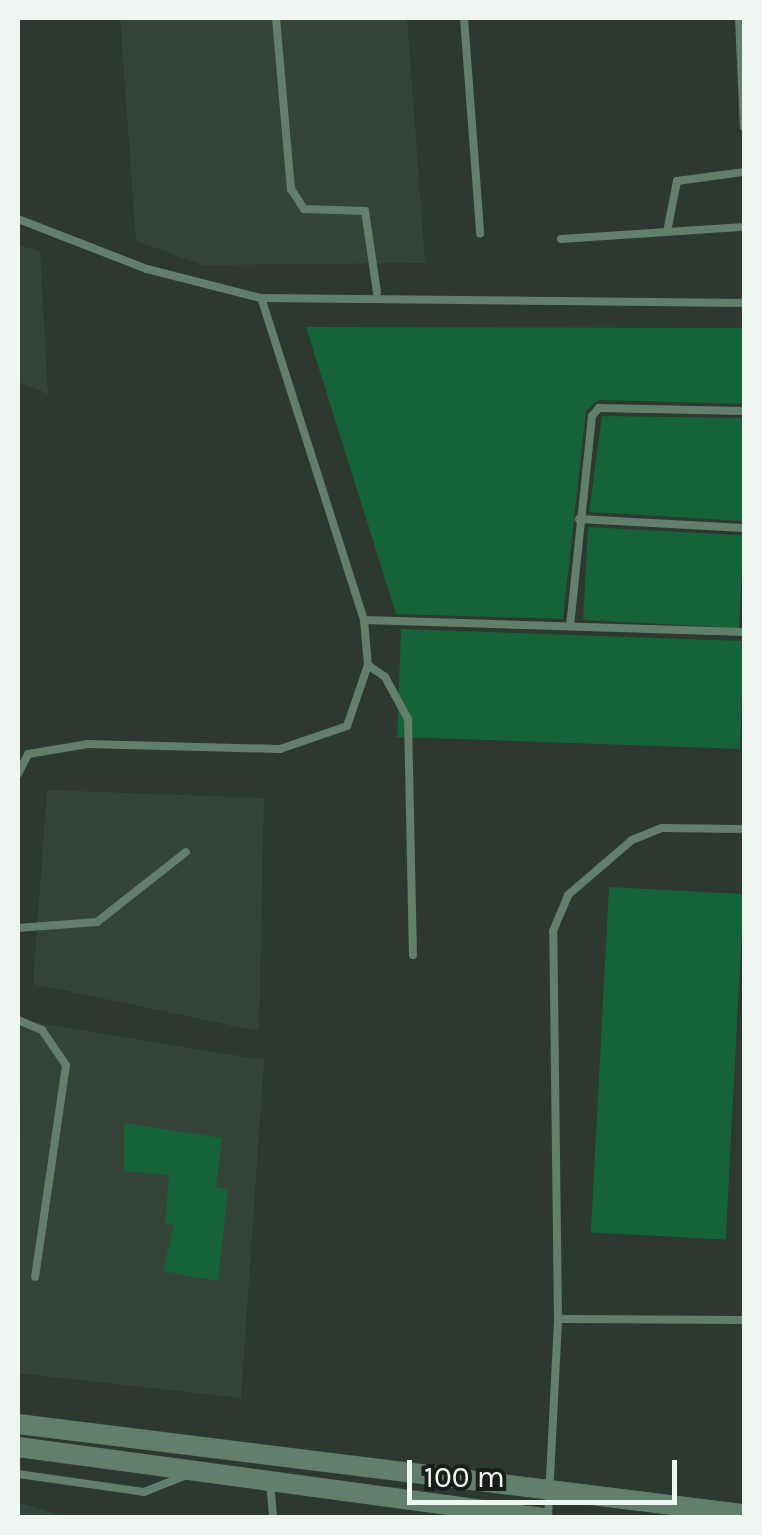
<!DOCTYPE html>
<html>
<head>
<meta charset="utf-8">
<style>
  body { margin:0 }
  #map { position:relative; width:762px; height:1535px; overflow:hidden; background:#2d3830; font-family:Karla,sans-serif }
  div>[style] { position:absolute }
  .built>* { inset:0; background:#344439 }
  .building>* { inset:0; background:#166339; transform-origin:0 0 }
  .service>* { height:8px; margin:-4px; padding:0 4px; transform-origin:4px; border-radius:4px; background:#627f6b }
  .tertiary>* { height:20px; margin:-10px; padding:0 10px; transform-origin:10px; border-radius:10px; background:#627f6b }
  span { translate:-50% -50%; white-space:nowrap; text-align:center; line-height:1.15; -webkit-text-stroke:8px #191e1a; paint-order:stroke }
  .frame { position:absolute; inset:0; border:20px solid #eff6f1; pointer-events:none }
  .scale { position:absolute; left:407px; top:1460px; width:270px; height:45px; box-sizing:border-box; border:5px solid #eff6f1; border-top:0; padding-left:12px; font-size:30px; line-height:35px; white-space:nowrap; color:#eff6f1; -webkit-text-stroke:8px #191e1a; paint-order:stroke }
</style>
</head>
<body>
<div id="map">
  <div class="built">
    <i style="clip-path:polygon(120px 18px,407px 18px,425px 263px,203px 265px,136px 241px)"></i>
    <i style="clip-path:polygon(18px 245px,40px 251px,48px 394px,18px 382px)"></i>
    <i style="clip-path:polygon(47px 790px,264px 798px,259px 1031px,33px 984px)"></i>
    <i style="clip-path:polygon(21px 1020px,264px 1060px,241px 1398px,18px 1373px)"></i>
    <i style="clip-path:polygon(18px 1502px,67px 1517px,18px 1517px)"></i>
  </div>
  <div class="building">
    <i style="clip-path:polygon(306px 327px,744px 328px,744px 404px,599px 400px,586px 411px,563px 619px,396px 614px)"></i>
    <i style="clip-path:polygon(602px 416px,744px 418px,744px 521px,589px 512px)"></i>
    <i style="left:588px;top:527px;width:156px;height:93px;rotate:3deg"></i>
    <i style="left:401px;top:629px;width:343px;height:108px;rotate:2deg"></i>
    <i style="left:609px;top:887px;width:135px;height:346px;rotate:3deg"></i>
    <i style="clip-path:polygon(124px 1123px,222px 1138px,216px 1187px,228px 1190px,218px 1281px,163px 1271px,174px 1225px,165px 1224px,169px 1175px,124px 1171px)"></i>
  </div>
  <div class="service">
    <i style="left:276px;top:18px;width:172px;rotate:85deg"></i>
    <i style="left:291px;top:189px;width:24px;rotate:57deg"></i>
    <i style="left:304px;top:209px;width:61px;rotate:1.9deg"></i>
    <i style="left:365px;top:211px;width:82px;rotate:81.6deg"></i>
    <i style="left:464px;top:18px;width:216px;rotate:85.7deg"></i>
    <i style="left:739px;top:18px;width:109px;rotate:87.4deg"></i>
    <i style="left:18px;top:219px;width:138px;rotate:21.2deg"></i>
    <i style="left:147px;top:269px;width:118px;rotate:14.3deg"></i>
    <i style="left:261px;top:298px;width:483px;rotate:0.6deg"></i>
    <i style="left:667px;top:232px;width:52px;rotate:-78.9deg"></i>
    <i style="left:677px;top:181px;width:68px;rotate:-7.7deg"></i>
    <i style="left:561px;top:239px;width:183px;rotate:-3.8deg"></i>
    <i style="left:579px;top:519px;width:165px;rotate:3.1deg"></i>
    <i style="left:364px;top:620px;width:380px;rotate:1.8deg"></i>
    <i style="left:570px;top:626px;width:211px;rotate:-84deg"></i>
    <i style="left:592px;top:416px;width:11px;rotate:-49deg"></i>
    <i style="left:599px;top:408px;width:145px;rotate:1.2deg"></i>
    <i style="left:368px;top:665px;width:21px;rotate:35deg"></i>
    <i style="left:385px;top:677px;width:48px;rotate:61.3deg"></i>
    <i style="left:408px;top:719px;width:236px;rotate:88.8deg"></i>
    <i style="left:18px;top:774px;width:22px;rotate:-63deg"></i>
    <i style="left:28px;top:754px;width:61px;rotate:-9.5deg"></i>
    <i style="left:88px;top:744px;width:192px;rotate:1.5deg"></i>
    <i style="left:280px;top:749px;width:71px;rotate:-18.9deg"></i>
    <i style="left:347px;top:726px;width:65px;rotate:-71deg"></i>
    <i style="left:368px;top:665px;width:45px;rotate:-95.1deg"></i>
    <i style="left:364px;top:620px;width:338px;rotate:-107.7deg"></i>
    <i style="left:18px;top:928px;width:79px;rotate:-4.3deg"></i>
    <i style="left:97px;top:922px;width:113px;rotate:-38.2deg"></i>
    <i style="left:18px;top:1020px;width:26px;rotate:23deg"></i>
    <i style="left:42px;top:1030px;width:42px;rotate:55.6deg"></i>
    <i style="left:66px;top:1065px;width:214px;rotate:98.3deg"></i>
    <i style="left:558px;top:1319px;width:186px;rotate:0.3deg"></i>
    <i style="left:18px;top:1474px;width:127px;rotate:8.1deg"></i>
    <i style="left:144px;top:1492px;width:46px;rotate:-21.6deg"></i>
    <i style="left:270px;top:1482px;width:36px;rotate:85deg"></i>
    <i style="left:548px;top:1518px;width:199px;rotate:-87.1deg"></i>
    <i style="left:558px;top:1319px;width:388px;rotate:-90.7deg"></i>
    <i style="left:553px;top:931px;width:39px;rotate:-67deg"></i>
    <i style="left:568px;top:895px;width:84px;rotate:-40.7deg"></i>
    <i style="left:632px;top:840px;width:32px;rotate:-22deg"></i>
    <i style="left:662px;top:828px;width:82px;rotate:0.7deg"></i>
  </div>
  <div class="tertiary">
    <i style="left:18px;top:1424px;width:732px;rotate:7.07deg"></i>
    <i style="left:18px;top:1447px;width:530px;rotate:7.7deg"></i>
  </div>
  <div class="frame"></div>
  <div class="scale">100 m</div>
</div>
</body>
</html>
